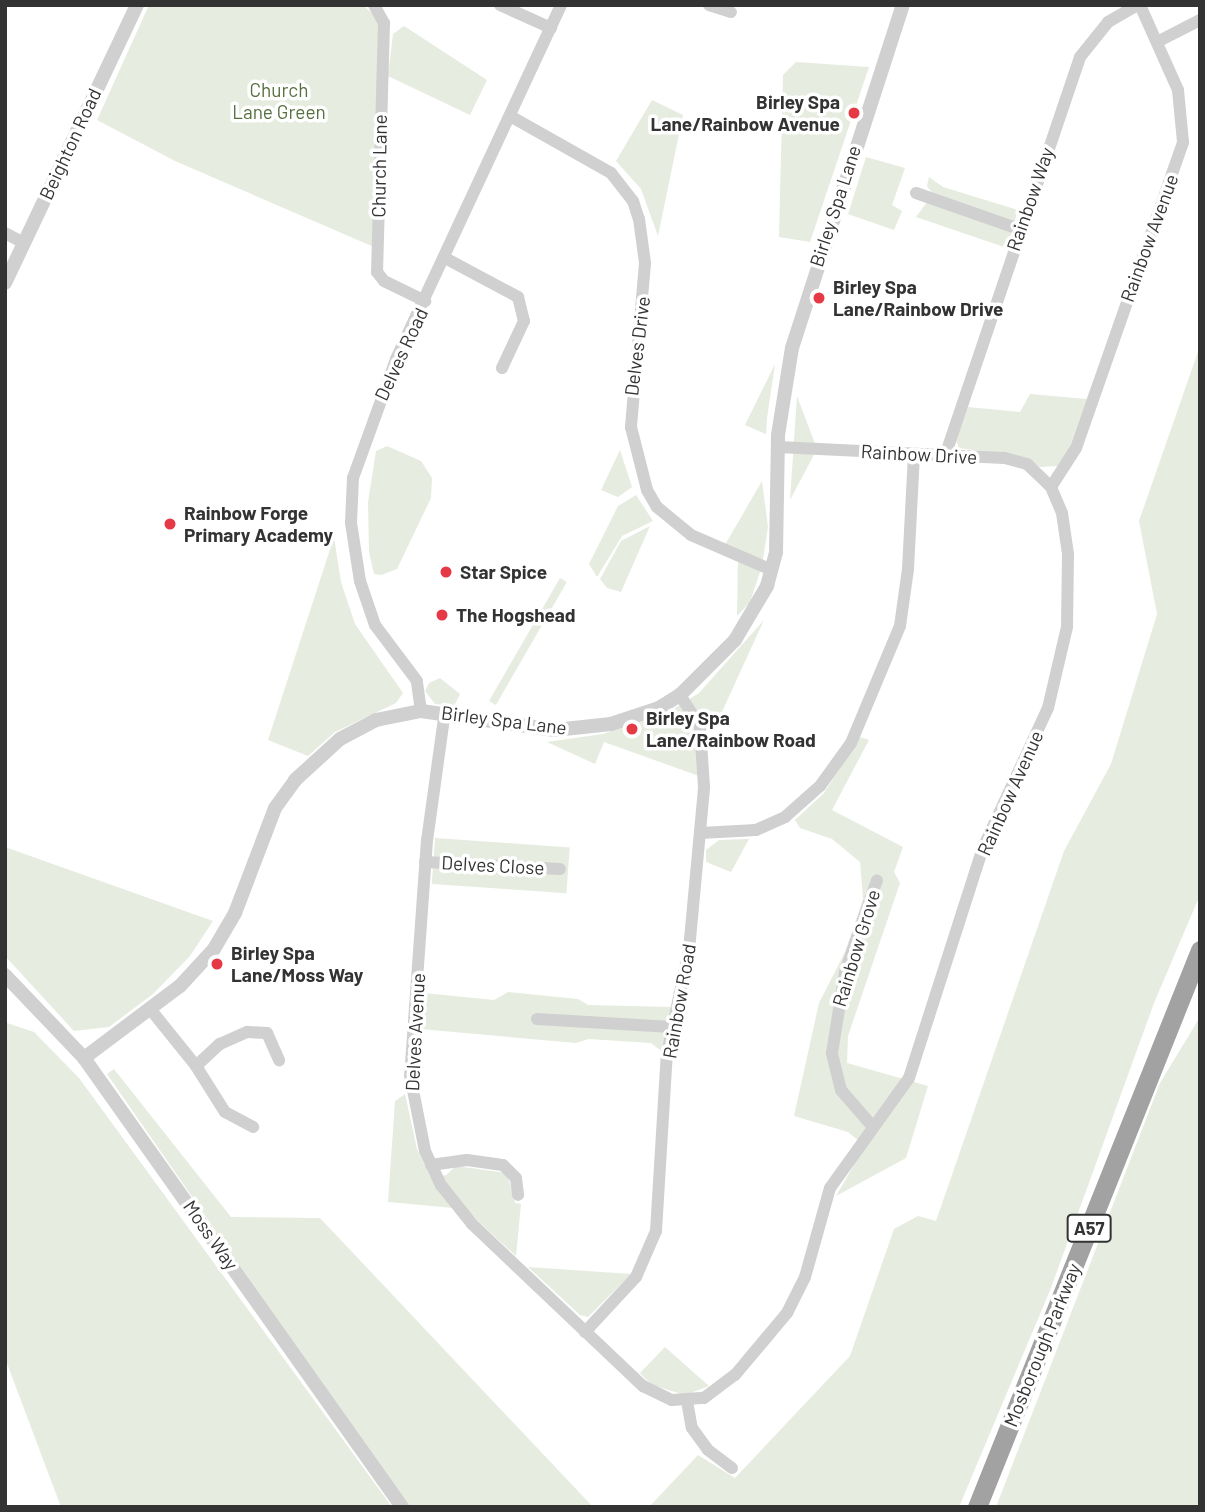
<!DOCTYPE html>
<html>
<head>
<meta charset="utf-8">
<style>
  body { margin:0 }
  #map { position:relative; width:1205px; height:1512px; overflow:hidden; background:#fff; font-family:Barlow,sans-serif }
  div>[style] { position:absolute }
  .green>* { inset:0; background:#e6ecdf; transform-origin:0 0 }
  .minor>* { height:12px; margin:-6px; padding:0 6px; transform-origin:6px; border-radius:6px; background:#d0d0d0 }
  .tertiary>* { height:14px; margin:-7px; padding:0 7px; transform-origin:7px; border-radius:7px; background:#d0d0d0 }
  .trunk>* { height:19px; margin:-9.5px; padding:0 9.5px; transform-origin:9.5px; border-radius:9.5px; background:#a2a2a2 }
  .dots>* { width:19px; height:19px; translate:-50% -50%; box-sizing:border-box; border:4px solid #fff; border-radius:50% }
  span { translate:-50% -50%; white-space:nowrap; text-align:center; line-height:1.15; -webkit-text-stroke:7px #fff; paint-order:stroke }
  .shield-label span { padding:2px 5px; background:#fff; border:2px solid; border-radius:5px; -webkit-text-stroke-width:0 }
  .shield-label { font-size:18px; color:#333; font-weight:700 }
  .park-label { font-size:19px; color:#56703f }
  .poi-label { font-size:19px; color:#333; font-weight:700 }
  .right { translate:-100% -50%; text-align:right }
  .left { translate:0 -50%; text-align:left }
  .street-label { font-size:19px; color:#333 }
  .frame { position:absolute; inset:0; border:7px solid #333; pointer-events:none }
</style>
</head>
<body>
<div id="map">
  <div class="green">
    <i style="clip-path:polygon(149px 5px,363px 5px,379px 20px,374px 247px,175px 161px,97px 120px)"></i>
    <i style="clip-path:polygon(404px 26px,487px 80px,470px 115px,388px 76px,393px 34px)"></i>
    <i style="clip-path:polygon(796px 62px,869px 67px,810px 242px,779px 237px,783px 75px)"></i>
    <i style="clip-path:polygon(652px 100px,683px 115px,658px 236px,641px 189px,616px 161px)"></i>
    <i style="clip-path:polygon(866px 157px,905px 168px,892px 205px,902px 211px,894px 230px,848px 214px)"></i>
    <i style="clip-path:polygon(929px 177px,943px 187px,1018px 210px,1007px 248px,916px 217px,933px 194px,927px 186px)"></i>
    <i style="clip-path:polygon(1200px 346px,1200px 895px,1154px 1003px,1051px 1288px,959px 1507px,649px 1507px,698px 1455px,735px 1478px,850px 1356px,894px 1229px,918px 1216px,936px 1221px,1064px 851px,1111px 764px,1157px 614px,1139px 521px)"></i>
    <i style="clip-path:polygon(775px 364px,767px 418px,766px 434px,745px 425px)"></i>
    <i style="clip-path:polygon(1030px 394px,1087px 399px,1067px 454px,1058px 466px,1040px 467px,1024px 457px,959px 448px,956px 440px,968px 407px,1020px 412px)"></i>
    <i style="clip-path:polygon(797px 396px,817px 449px,790px 500px)"></i>
    <i style="clip-path:polygon(387px 446px,421px 461px,432px 478px,431px 498px,397px 569px,381px 575px,374px 574px,369px 552px,368px 502px,376px 451px)"></i>
    <i style="clip-path:polygon(620px 450px,632px 487px,618px 497px,601px 490px)"></i>
    <i style="clip-path:polygon(762px 481px,768px 527px,762px 566px,750px 602px,737px 616px,738px 557px,722px 550px)"></i>
    <i style="clip-path:polygon(636px 495px,653px 521px,622px 536px,597px 577px,589px 564px,618px 506px)"></i>
    <i style="clip-path:polygon(650px 526px,621px 592px,607px 588px,600px 579px,621px 541px)"></i>
    <i style="clip-path:polygon(334px 537px,341px 582px,355px 624px,403px 693px,396px 703px,335px 732px,308px 756px,268px 740px)"></i>
    <i style="left:560px;top:578px;width:8px;height:142px;rotate:30deg"></i>
    <i style="clip-path:polygon(764px 620px,721px 714px,700px 726px,699px 776px,604px 742px,595px 764px,547px 742px,603px 734px,670px 711px,699px 693px)"></i>
    <i style="clip-path:polygon(440px 678px,460px 694px,454px 706px,435px 704px,425px 691px,429px 683px)"></i>
    <i style="clip-path:polygon(860px 737px,869px 740px,832px 810px,903px 847px,894px 872px,900px 883px,848px 1036px,847px 1063px,928px 1086px,906px 1158px,836px 1196px,865px 1146px,848px 1132px,794px 1116px,819px 1003px,845px 952px,863px 899px,861px 874px,860px 862px,832px 839px,800px 828px,795px 820px,824px 793px)"></i>
    <i style="left:435px;top:838px;width:135px;height:46px;rotate:4deg"></i>
    <i style="clip-path:polygon(749px 839px,731px 872px,706px 862px,706px 850px,719px 840px)"></i>
    <i style="clip-path:polygon(5px 847px,213px 921px,190px 956px,153px 994px,109px 1027px,74px 1031px,5px 956px)"></i>
    <i style="clip-path:polygon(508px 992px,578px 999px,588px 1005px,671px 1007px,661px 1051px,651px 1043px,589px 1039px,576px 1043px,420px 1029px,424px 993px,494px 1000px)"></i>
    <i style="clip-path:polygon(1200px 1017px,1200px 1507px,996px 1507px,1160px 1083px)"></i>
    <i style="clip-path:polygon(7px 1023px,34px 1032px,79px 1078px,392px 1507px,61px 1507px,5px 1358px)"></i>
    <i style="clip-path:polygon(114px 1069px,231px 1217px,320px 1218px,593px 1507px,407px 1507px,107px 1074px)"></i>
    <i style="clip-path:polygon(405px 1094px,417px 1149px,431px 1178px,446px 1175px,456px 1166px,507px 1173px,515px 1203px,521px 1204px,516px 1256px,465px 1209px,388px 1202px,395px 1101px)"></i>
    <i style="clip-path:polygon(528px 1267px,631px 1274px,588px 1317px,580px 1315px)"></i>
    <i style="clip-path:polygon(665px 1347px,709px 1386px,685px 1395px,652px 1385px,640px 1373px)"></i>
  </div>
  <div class="minor">
    <i style="left:374px;top:5px;width:21px;rotate:61deg"></i>
    <i style="left:384px;top:23px;width:249px;rotate:91.6deg"></i>
    <i style="left:377px;top:272px;width:11px;rotate:52deg"></i>
    <i style="left:384px;top:281px;width:46px;rotate:26deg"></i>
    <i style="left:500px;top:5px;width:56px;rotate:24.3deg"></i>
    <i style="left:709px;top:5px;width:23px;rotate:18deg"></i>
    <i style="left:1157px;top:42px;width:48px;rotate:-27.1deg"></i>
    <i style="left:510px;top:116px;width:116px;rotate:29.4deg"></i>
    <i style="left:611px;top:173px;width:36px;rotate:52deg"></i>
    <i style="left:633px;top:201px;width:19px;rotate:72deg"></i>
    <i style="left:639px;top:219px;width:44px;rotate:82.2deg"></i>
    <i style="left:645px;top:263px;width:165px;rotate:94.9deg"></i>
    <i style="left:631px;top:427px;width:65px;rotate:75.7deg"></i>
    <i style="left:647px;top:490px;width:20px;rotate:60deg"></i>
    <i style="left:657px;top:507px;width:44px;rotate:39.5deg"></i>
    <i style="left:691px;top:535px;width:88px;rotate:23.4deg"></i>
    <i style="left:916px;top:193px;width:109px;rotate:19.3deg"></i>
    <i style="left:5px;top:233px;width:21px;rotate:28deg"></i>
    <i style="left:445px;top:258px;width:83px;rotate:28.1deg"></i>
    <i style="left:518px;top:297px;width:25px;rotate:76deg"></i>
    <i style="left:524px;top:321px;width:52px;rotate:115.1deg"></i>
    <i style="left:945px;top:456px;width:421px;rotate:-71.3deg"></i>
    <i style="left:1080px;top:57px;width:45px;rotate:-51.3deg"></i>
    <i style="left:1108px;top:22px;width:34px;rotate:-30deg"></i>
    <i style="left:1051px;top:487px;width:46px;rotate:-57.3deg"></i>
    <i style="left:1076px;top:448px;width:324px;rotate:-70.7deg"></i>
    <i style="left:1183px;top:142px;width:52px;rotate:-95.5deg"></i>
    <i style="left:1178px;top:90px;width:93px;rotate:-114.1deg"></i>
    <i style="left:421px;top:711px;width:30px;rotate:-98deg"></i>
    <i style="left:417px;top:681px;width:70px;rotate:-126.9deg"></i>
    <i style="left:375px;top:625px;width:46px;rotate:-108.8deg"></i>
    <i style="left:360px;top:581px;width:59px;rotate:-98.8deg"></i>
    <i style="left:351px;top:523px;width:45px;rotate:-87.5deg"></i>
    <i style="left:353px;top:478px;width:127px;rotate:-70.1deg"></i>
    <i style="left:396px;top:359px;width:391px;rotate:-65deg"></i>
    <i style="left:445px;top:711px;width:130px;rotate:97.9deg"></i>
    <i style="left:427px;top:840px;width:236px;rotate:94.1deg"></i>
    <i style="left:410px;top:1075px;width:77px;rotate:78.8deg"></i>
    <i style="left:425px;top:1151px;width:38px;rotate:65deg"></i>
    <i style="left:441px;top:1185px;width:50px;rotate:51.5deg"></i>
    <i style="left:472px;top:1224px;width:236px;rotate:43.5deg"></i>
    <i style="left:643px;top:1386px;width:32px;rotate:26deg"></i>
    <i style="left:672px;top:1400px;width:32px;rotate:-4deg"></i>
    <i style="left:704px;top:1398px;width:39px;rotate:-37deg"></i>
    <i style="left:735px;top:1375px;width:81px;rotate:-50deg"></i>
    <i style="left:787px;top:1313px;width:40px;rotate:-63.4deg"></i>
    <i style="left:805px;top:1277px;width:92px;rotate:-74.3deg"></i>
    <i style="left:830px;top:1188px;width:135px;rotate:-54.3deg"></i>
    <i style="left:909px;top:1078px;width:242px;rotate:-72.2deg"></i>
    <i style="left:983px;top:848px;width:154px;rotate:-65.1deg"></i>
    <i style="left:1048px;top:708px;width:83px;rotate:-76.8deg"></i>
    <i style="left:1067px;top:627px;width:73px;rotate:-89.2deg"></i>
    <i style="left:1068px;top:554px;width:41px;rotate:-98.3deg"></i>
    <i style="left:1062px;top:513px;width:28px;rotate:-113deg"></i>
    <i style="left:1051px;top:487px;width:33px;rotate:-136deg"></i>
    <i style="left:1027px;top:464px;width:24px;rotate:-165deg"></i>
    <i style="left:1004px;top:458px;width:226px;rotate:-177.2deg"></i>
    <i style="left:701px;top:833px;width:55px;rotate:-3.1deg"></i>
    <i style="left:756px;top:830px;width:32px;rotate:-24deg"></i>
    <i style="left:785px;top:817px;width:47px;rotate:-41.5deg"></i>
    <i style="left:820px;top:786px;width:53px;rotate:-54.2deg"></i>
    <i style="left:851px;top:743px;width:127px;rotate:-67.3deg"></i>
    <i style="left:900px;top:626px;width:58px;rotate:-82deg"></i>
    <i style="left:908px;top:569px;width:114px;rotate:-87deg"></i>
    <i style="left:425px;top:862px;width:135px;rotate:3deg"></i>
    <i style="left:151px;top:1010px;width:72px;rotate:51.2deg"></i>
    <i style="left:196px;top:1066px;width:54px;rotate:57.8deg"></i>
    <i style="left:225px;top:1112px;width:32px;rotate:28deg"></i>
    <i style="left:537px;top:1019px;width:135px;rotate:3.4deg"></i>
    <i style="left:196px;top:1066px;width:33px;rotate:-43deg"></i>
    <i style="left:220px;top:1044px;width:30px;rotate:-24deg"></i>
    <i style="left:247px;top:1032px;width:20px;rotate:3deg"></i>
    <i style="left:267px;top:1033px;width:30px;rotate:66deg"></i>
    <i style="left:873px;top:1127px;width:49px;rotate:-130.9deg"></i>
    <i style="left:841px;top:1090px;width:38px;rotate:-104deg"></i>
    <i style="left:832px;top:1053px;width:82px;rotate:-80.9deg"></i>
    <i style="left:845px;top:972px;width:97px;rotate:-70.8deg"></i>
    <i style="left:431px;top:1165px;width:36px;rotate:-8deg"></i>
    <i style="left:467px;top:1160px;width:36px;rotate:8deg"></i>
    <i style="left:503px;top:1165px;width:18px;rotate:45deg"></i>
    <i style="left:516px;top:1178px;width:17px;rotate:83deg"></i>
    <i style="left:585px;top:1332px;width:75px;rotate:-47.2deg"></i>
    <i style="left:636px;top:1277px;width:50px;rotate:-66.5deg"></i>
    <i style="left:656px;top:1231px;width:178px;rotate:-86.5deg"></i>
    <i style="left:667px;top:1053px;width:105px;rotate:-77.9deg"></i>
    <i style="left:689px;top:950px;width:164px;rotate:-84.7deg"></i>
    <i style="left:704px;top:787px;width:61px;rotate:-93.8deg"></i>
    <i style="left:700px;top:726px;width:37px;rotate:-123deg"></i>
    <i style="left:687px;top:1401px;width:27px;rotate:80deg"></i>
    <i style="left:692px;top:1428px;width:27px;rotate:54deg"></i>
    <i style="left:708px;top:1450px;width:30px;rotate:37deg"></i>
  </div>
  <div class="tertiary">
    <i style="left:5px;top:283px;width:308px;rotate:-64.6deg"></i>
    <i style="left:5px;top:975px;width:115px;rotate:46.4deg"></i>
    <i style="left:84px;top:1058px;width:550px;rotate:54.69deg"></i>
    <i style="left:84px;top:1058px;width:120px;rotate:-36.9deg"></i>
    <i style="left:180px;top:986px;width:50px;rotate:-47.4deg"></i>
    <i style="left:214px;top:949px;width:42px;rotate:-59.7deg"></i>
    <i style="left:235px;top:913px;width:112px;rotate:-69.1deg"></i>
    <i style="left:275px;top:808px;width:34px;rotate:-54deg"></i>
    <i style="left:295px;top:780px;width:61px;rotate:-42.3deg"></i>
    <i style="left:340px;top:739px;width:41px;rotate:-27.8deg"></i>
    <i style="left:376px;top:720px;width:46px;rotate:-11.3deg"></i>
    <i style="left:421px;top:711px;width:135px;rotate:8.1deg"></i>
    <i style="left:555px;top:730px;width:56px;rotate:-6.1deg"></i>
    <i style="left:611px;top:724px;width:51px;rotate:-18.4deg"></i>
    <i style="left:659px;top:708px;width:25px;rotate:-32deg"></i>
    <i style="left:680px;top:695px;width:78px;rotate:-45deg"></i>
    <i style="left:735px;top:640px;width:63px;rotate:-59.3deg"></i>
    <i style="left:767px;top:586px;width:35px;rotate:-75deg"></i>
    <i style="left:776px;top:552px;width:117px;rotate:-89deg"></i>
    <i style="left:778px;top:435px;width:88px;rotate:-80.9deg"></i>
    <i style="left:792px;top:348px;width:361px;rotate:-72.1deg"></i>
  </div>
  <div class="trunk">
    <i style="left:977px;top:1507px;width:600px;rotate:-68.18deg"></i>
  </div>
  <div class="dots">
    <i style="left:854px;top:113px;background:#e63946"></i>
    <i style="left:819px;top:298px;background:#e63946"></i>
    <i style="left:170px;top:524px;background:#e63946"></i>
    <i style="left:446px;top:572px;background:#e63946"></i>
    <i style="left:442px;top:615px;background:#e63946"></i>
    <i style="left:632px;top:729px;background:#e63946"></i>
    <i style="left:217px;top:964px;background:#e63946"></i>
  </div>
  <div class="shield-label">
    <span style="left:1089px;top:1228px">A57</span>
  </div>
  <div class="park-label">
    <span style="left:279px;top:101px">Church<br>Lane Green</span>
  </div>
  <div class="poi-label">
    <span class="right" style="left:840px;top:113px">Birley Spa<br>Lane/Rainbow Avenue</span>
    <span class="left" style="left:833px;top:298px">Birley Spa<br>Lane/Rainbow Drive</span>
    <span class="left" style="left:184px;top:524px">Rainbow Forge<br>Primary Academy</span>
    <span class="left" style="left:460px;top:572px">Star Spice</span>
    <span class="left" style="left:456px;top:615px">The Hogshead</span>
    <span class="left" style="left:646px;top:729px">Birley Spa<br>Lane/Rainbow Road</span>
    <span class="left" style="left:231px;top:964px">Birley Spa<br>Lane/Moss Way</span>
  </div>
  <div class="street-label">
    <span style="left:70px;top:144px;rotate:-65deg">Beighton Road</span>
    <span style="left:379px;top:166px;rotate:-89deg">Church Lane</span>
    <span style="left:1030px;top:199px;rotate:-71deg">Rainbow Way</span>
    <span style="left:835px;top:206px;rotate:-72deg">Birley Spa Lane</span>
    <span style="left:1149px;top:238px;rotate:-70deg">Rainbow Avenue</span>
    <span style="left:637px;top:346px;rotate:-83deg">Delves Drive</span>
    <span style="left:401px;top:354px;rotate:-65deg">Delves Road</span>
    <span style="left:919px;top:454px;rotate:3deg">Rainbow Drive</span>
    <span style="left:504px;top:720px;rotate:7deg">Birley Spa Lane</span>
    <span style="left:1010px;top:793px;rotate:-66deg">Rainbow Avenue</span>
    <span style="left:493px;top:865px;rotate:3deg">Delves Close</span>
    <span style="left:856px;top:948px;rotate:-73deg">Rainbow Grove</span>
    <span style="left:679px;top:1001px;rotate:-80deg">Rainbow Road</span>
    <span style="left:415px;top:1032px;rotate:-87deg">Delves Avenue</span>
    <span style="left:211px;top:1235px;rotate:55deg">Moss Way</span>
    <span style="left:1042px;top:1345px;rotate:-68deg">Mosborough Parkway</span>
  </div>
  <div class="frame"></div>
</div>
</body>
</html>
